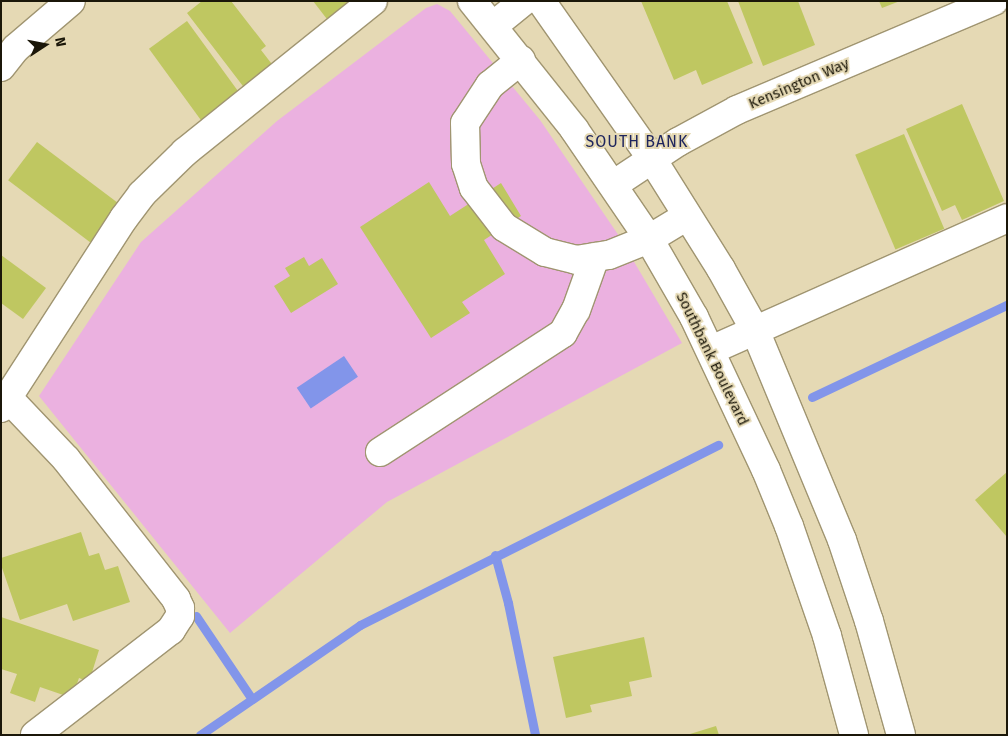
<!DOCTYPE html>
<html>
<head>
<meta charset="utf-8">
<style>
  body { margin:0 }
  #map { position:relative; width:1008px; height:736px; overflow:hidden; background:#e5d9b4; font-family:"Fira Sans",sans-serif }
  div>[style] { position:absolute }
  .green>* { inset:0; background:#ebb1e0 }
  .water>* { inset:0; background:#8295ea; transform-origin:0 0 }
  .stream>* { height:9px; margin:-4.5px; padding:0 4.5px; transform-origin:4.5px; border-radius:4.5px; background:#8295ea }
  .building>* { inset:0; background:#bfc761; transform-origin:0 0 }
  .roads { filter:drop-shadow(1px 0 #a09571) drop-shadow(-1px 0 #a09571) drop-shadow(0 1px #a09571) drop-shadow(0 -1px #a09571) }
  .minor>* { height:28px; margin:-14px; padding:0 14px; transform-origin:14px; border-radius:14px; background:#fff }
  span { translate:-50% -50%; white-space:nowrap; text-align:center; line-height:1.15; -webkit-text-stroke:4px #e5d9b4; paint-order:stroke }
  .street-label { font-size:15px; color:#1b1709 }
  .neighbourhood-label { font-size:16px; color:#1e255d; letter-spacing:1px }
  .frame { position:absolute; inset:0; border:2px solid #1b1709; pointer-events:none }
  .north { position:absolute; left:20px; top:20px; width:50px; height:50px; -webkit-text-stroke:4px #e5d9b4; paint-order:stroke; rotate:79deg; font-size:14px; font-weight:700; line-height:20px; text-align:center; color:#1b1709 }
  .north::after { content:''; display:block; margin:auto; width:18px; height:22px; background:#1b1709; clip-path:polygon(50% 0,100% 100%,50% 72%,0 100%) }
</style>
</head>
<body>
<div id="map">
  <div class="green">
    <i style="clip-path:polygon(437px 4px,450px 11px,540px 120px,617px 233px,682px 343px,387px 502px,230px 633px,39px 396px,141px 242px,277px 121px,426px 8px)"></i>
  </div>
  <div class="water">
    <i style="left:344px;top:356px;width:25px;height:57px;rotate:56deg"></i>
  </div>
  <div class="stream">
    <i style="left:812px;top:397px;width:216px;rotate:-25.3deg"></i>
    <i style="left:495px;top:555px;width:50px;rotate:74.8deg"></i>
    <i style="left:508px;top:603px;width:135px;rotate:78.4deg"></i>
    <i style="left:196px;top:616px;width:100px;rotate:56deg"></i>
    <i style="left:200px;top:735px;width:194px;rotate:-34.5deg"></i>
    <i style="left:360px;top:625px;width:401px;rotate:-26.7deg"></i>
  </div>
  <div class="building">
    <i style="clip-path:polygon(202px 1px,231px 1px,266px 46px,261px 50px,278px 72px,249px 94px,187px 13px)"></i>
    <i style="clip-path:polygon(313px 1px,358px 1px,330px 23px)"></i>
    <i style="clip-path:polygon(641px 1px,727px 1px,753px 63px,702px 85px,696px 70px,674px 80px)"></i>
    <i style="clip-path:polygon(738px 1px,798px 1px,815px 45px,763px 66px)"></i>
    <i style="clip-path:polygon(879px 1px,900px 1px,882px 8px)"></i>
    <i style="left:187px;top:21px;width:91px;height:47px;rotate:54deg"></i>
    <i style="clip-path:polygon(962px 104px,1004px 201px,962px 220px,955px 205px,942px 211px,906px 129px)"></i>
    <i style="left:904px;top:134px;width:103px;height:53px;rotate:67deg"></i>
    <i style="left:37px;top:142px;width:106px;height:48px;rotate:37deg"></i>
    <i style="clip-path:polygon(429px 182px,450px 216px,501px 183px,521px 216px,484px 240px,505px 274px,462px 302px,470px 313px,431px 338px,360px 227px)"></i>
    <i style="clip-path:polygon(1px 255px,46px 288px,23px 319px,1px 303px)"></i>
    <i style="clip-path:polygon(304px 257px,309px 266px,322px 258px,338px 284px,291px 313px,274px 286px,290px 276px,285px 268px)"></i>
    <i style="clip-path:polygon(1007px 472px,1007px 537px,975px 500px)"></i>
    <i style="clip-path:polygon(81px 532px,89px 556px,99px 553px,105px 570px,118px 566px,130px 602px,73px 621px,67px 604px,20px 620px,1px 565px,1px 558px)"></i>
    <i style="clip-path:polygon(1px 617px,99px 650px,89px 682px,79px 678px,72px 698px,40px 687px,35px 702px,10px 693px,17px 674px,1px 669px)"></i>
    <i style="clip-path:polygon(644px 637px,652px 677px,629px 682px,632px 696px,590px 705px,592px 712px,566px 718px,553px 657px)"></i>
    <i style="clip-path:polygon(716px 726px,719px 735px,690px 735px,690px 734px)"></i>
  </div>
  <div class="roads">
    <div class="minor">
      <i style="left:472px;top:1px;width:164px;rotate:51.4deg"></i>
      <i style="left:574px;top:129px;width:133px;rotate:55.7deg"></i>
      <i style="left:649px;top:239px;width:90px;rotate:60deg"></i>
      <i style="left:694px;top:317px;width:169px;rotate:64.8deg"></i>
      <i style="left:766px;top:470px;width:61px;rotate:67.7deg"></i>
      <i style="left:789px;top:526px;width:116px;rotate:70.9deg"></i>
      <i style="left:827px;top:636px;width:103px;rotate:74.7deg"></i>
      <i style="left:541px;top:1px;width:193px;rotate:54.9deg"></i>
      <i style="left:652px;top:159px;width:130px;rotate:57.9deg"></i>
      <i style="left:721px;top:269px;width:70px;rotate:60.9deg"></i>
      <i style="left:755px;top:330px;width:227px;rotate:67.5deg"></i>
      <i style="left:842px;top:540px;width:85px;rotate:71.6deg"></i>
      <i style="left:869px;top:621px;width:118px;rotate:74.3deg"></i>
      <i style="left:493px;top:26px;width:40px;rotate:-39deg"></i>
      <i style="left:521px;top:60px;width:40px;rotate:141deg"></i>
      <i style="left:490px;top:85px;width:45px;rotate:123.3deg"></i>
      <i style="left:465px;top:123px;width:41px;rotate:88.6deg"></i>
      <i style="left:466px;top:164px;width:25px;rotate:72deg"></i>
      <i style="left:474px;top:188px;width:49px;rotate:52.4deg"></i>
      <i style="left:504px;top:227px;width:48px;rotate:31.4deg"></i>
      <i style="left:545px;top:252px;width:32px;rotate:14deg"></i>
      <i style="left:576px;top:260px;width:33px;rotate:-9deg"></i>
      <i style="left:609px;top:255px;width:43px;rotate:-21.8deg"></i>
      <i style="left:649px;top:239px;width:44px;rotate:-31.2deg"></i>
      <i style="left:1px;top:67px;width:24px;rotate:-52deg"></i>
      <i style="left:16px;top:48px;width:72px;rotate:-40.5deg"></i>
      <i style="left:613px;top:185px;width:78px;rotate:-33.5deg"></i>
      <i style="left:678px;top:142px;width:67px;rotate:-28.5deg"></i>
      <i style="left:737px;top:110px;width:279px;rotate:-23deg"></i>
      <i style="left:711px;top:350px;width:324px;rotate:-24deg"></i>
      <i style="left:8px;top:398px;width:84px;rotate:46.4deg"></i>
      <i style="left:66px;top:459px;width:178px;rotate:51.8deg"></i>
      <i style="left:176px;top:599px;width:10px;rotate:66deg"></i>
      <i style="left:180px;top:608px;width:8px;rotate:90deg"></i>
      <i style="left:180px;top:616px;width:17px;rotate:123deg"></i>
      <i style="left:171px;top:630px;width:172px;rotate:142.3deg"></i>
      <i style="left:1px;top:408px;width:226px;rotate:-57.1deg"></i>
      <i style="left:124px;top:218px;width:30px;rotate:-53deg"></i>
      <i style="left:142px;top:194px;width:60px;rotate:-44.3deg"></i>
      <i style="left:185px;top:152px;width:241px;rotate:-38.8deg"></i>
      <i style="left:380px;top:452px;width:218px;rotate:-33deg"></i>
      <i style="left:563px;top:333px;width:26px;rotate:-61deg"></i>
      <i style="left:576px;top:310px;width:56px;rotate:-70.3deg"></i>
    </div>
  </div>
  <div class="street-label">
    <span style="left:799px;top:84px;rotate:-23deg">Kensington Way</span>
    <span style="left:712px;top:359px;rotate:64deg">Southbank Boulevard</span>
  </div>
  <div class="neighbourhood-label">
    <span style="left:637px;top:142px">SOUTH BANK</span>
  </div>
  <div class="frame"></div>
  <div class="north">N</div>
</div>
</body>
</html>
